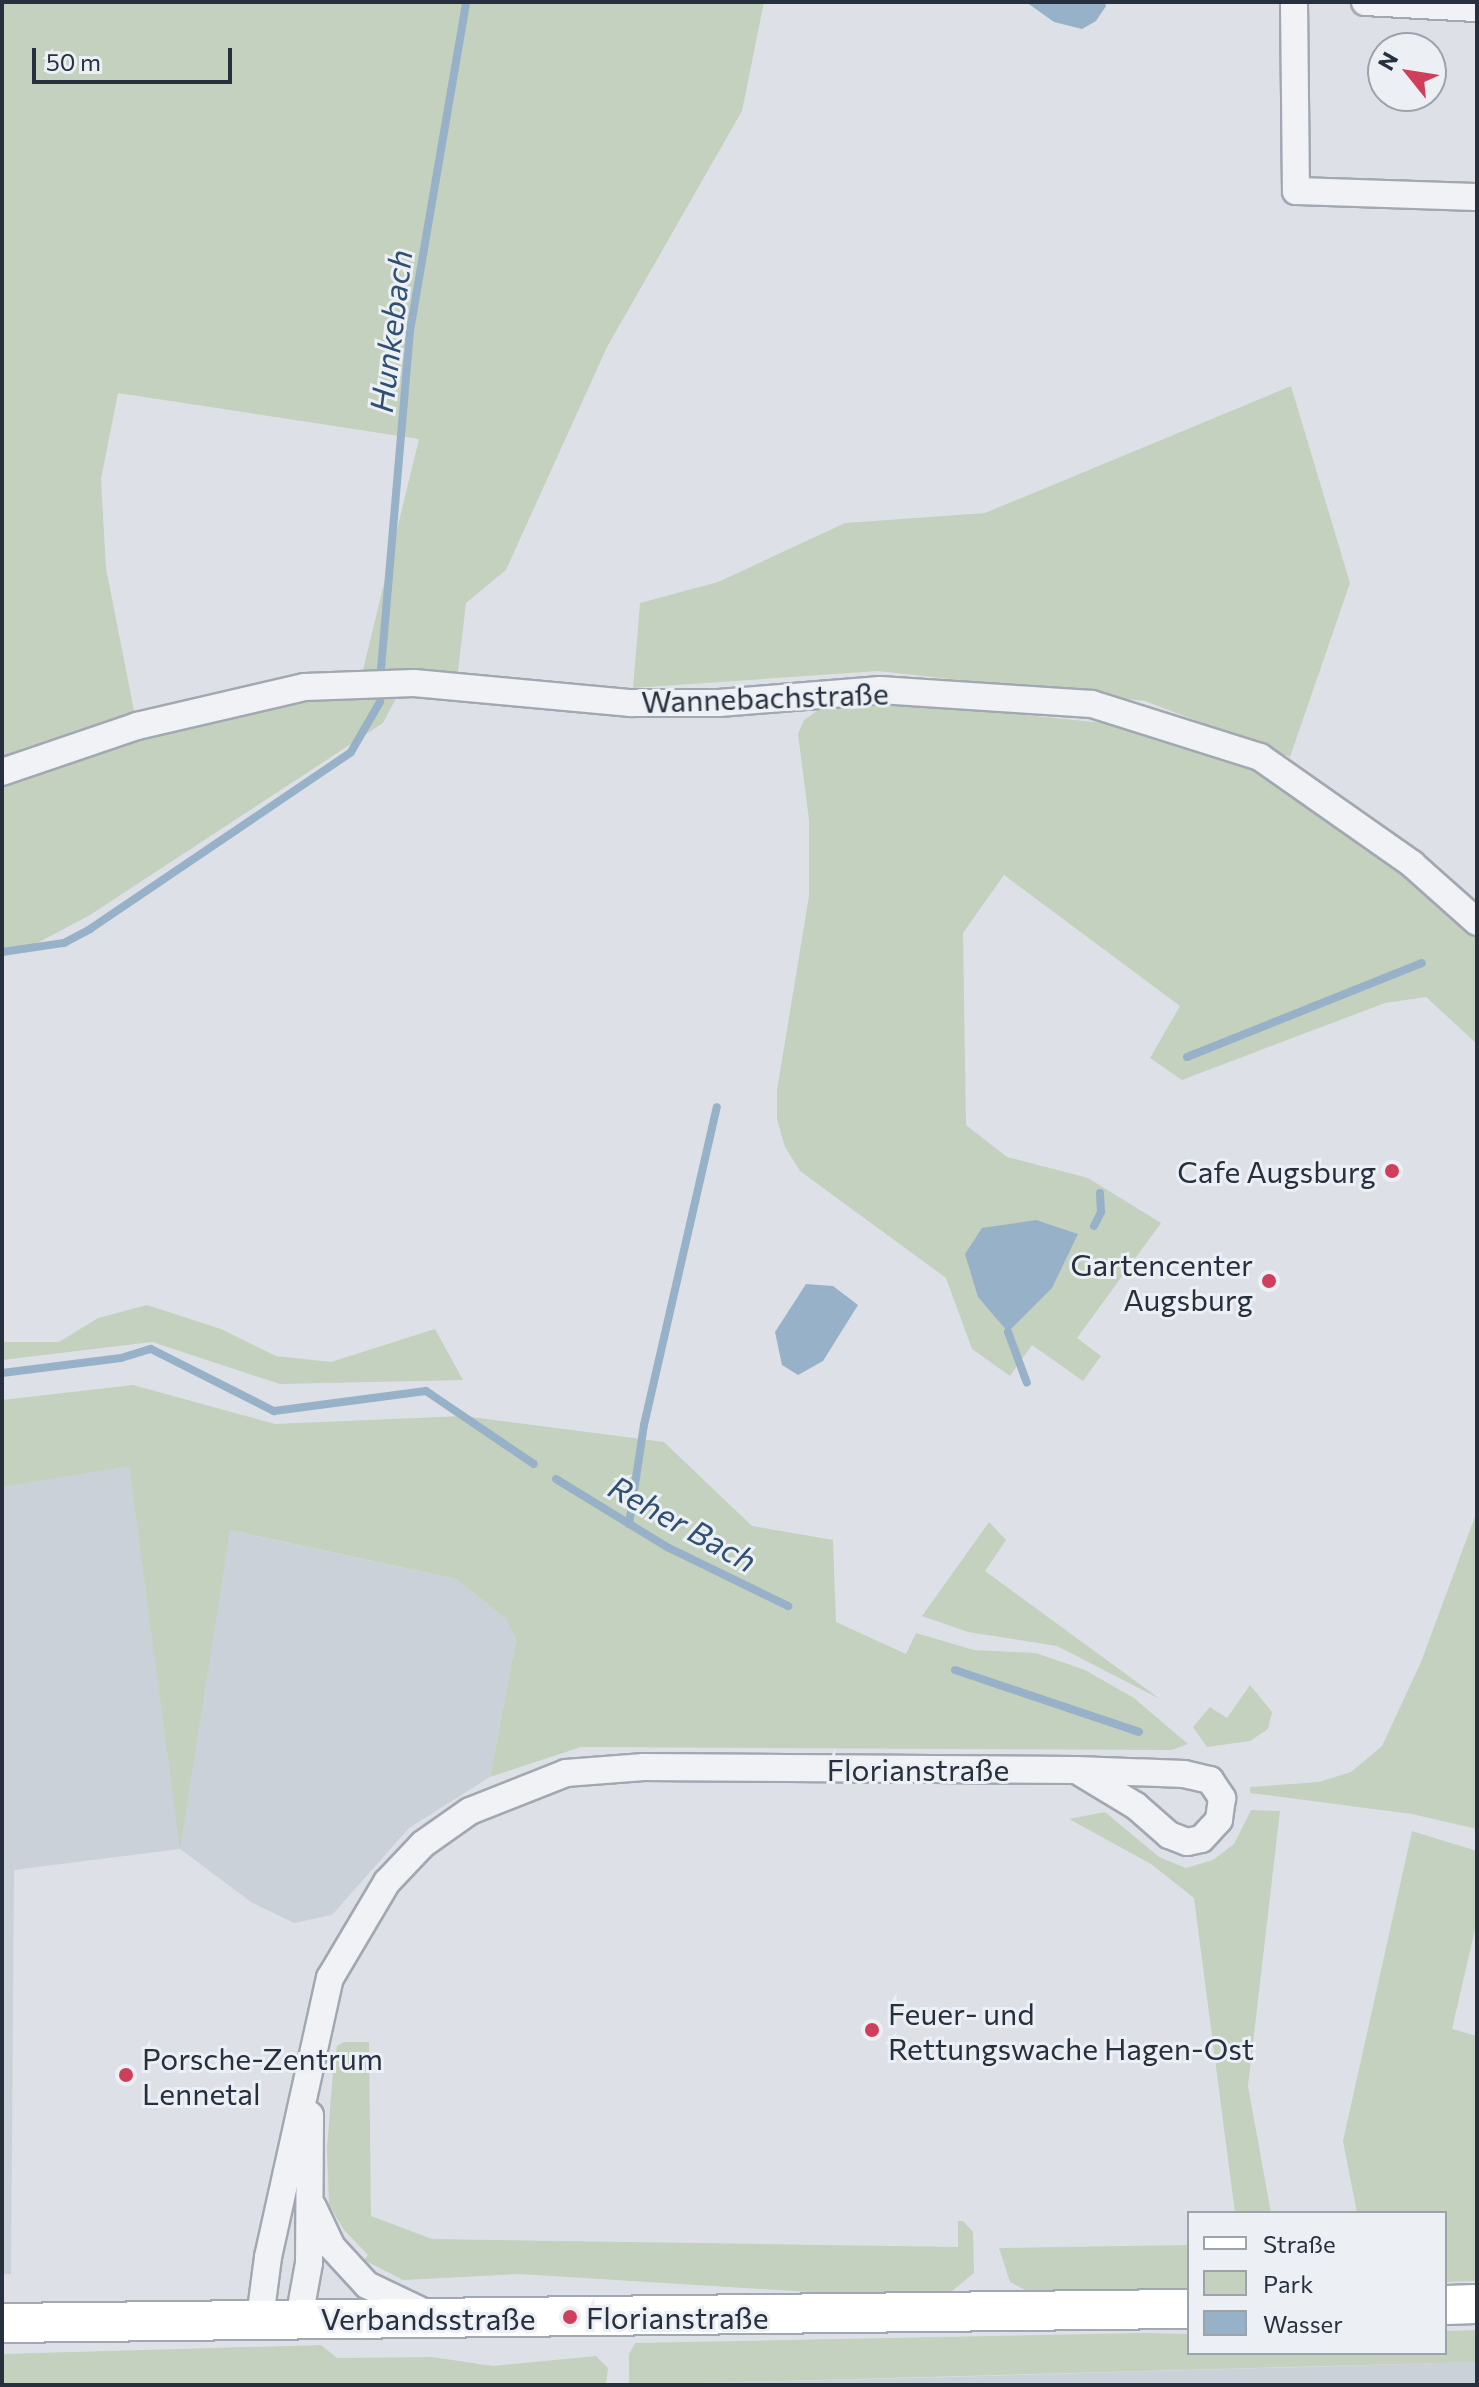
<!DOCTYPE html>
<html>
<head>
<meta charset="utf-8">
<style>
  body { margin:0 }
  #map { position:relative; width:1479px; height:2387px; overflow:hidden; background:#dde1e7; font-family:Commissioner,sans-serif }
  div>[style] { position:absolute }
  .built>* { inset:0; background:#cbd1d9 }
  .green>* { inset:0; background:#c4d1be }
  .water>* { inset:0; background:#97b1c8 }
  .stream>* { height:8px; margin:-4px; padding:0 4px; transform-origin:4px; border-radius:4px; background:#97b1c8 }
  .roads { filter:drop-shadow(2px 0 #a2a8b1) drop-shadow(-2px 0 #a2a8b1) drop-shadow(0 2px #a2a8b1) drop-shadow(0 -2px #a2a8b1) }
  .street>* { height:26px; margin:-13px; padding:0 13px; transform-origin:13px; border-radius:13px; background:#f0f2f5 }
  .secondary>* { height:38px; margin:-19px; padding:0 19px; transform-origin:19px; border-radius:19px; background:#fff }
  .dots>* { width:22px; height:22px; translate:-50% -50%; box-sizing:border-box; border:4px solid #ecf0f5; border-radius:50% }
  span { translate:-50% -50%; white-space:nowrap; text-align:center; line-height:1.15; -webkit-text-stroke:6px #ecf0f5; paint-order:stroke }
  .street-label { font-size:30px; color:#26303e }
  .poi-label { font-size:30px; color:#26303e }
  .right { translate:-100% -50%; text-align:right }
  .left { translate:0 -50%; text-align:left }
  .water-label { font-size:32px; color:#305072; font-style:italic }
  .frame { position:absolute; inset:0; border:4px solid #26303e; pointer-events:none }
  .legend { position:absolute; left:1187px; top:2211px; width:260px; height:144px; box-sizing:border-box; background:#ecf0f5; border:2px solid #9da3ac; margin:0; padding:10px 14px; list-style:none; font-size:24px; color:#26303e }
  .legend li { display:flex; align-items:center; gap:16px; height:40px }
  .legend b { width:40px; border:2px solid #9da3ac }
  .north { position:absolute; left:1367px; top:32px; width:80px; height:80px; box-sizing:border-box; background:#ecf0f5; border:2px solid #9da3ac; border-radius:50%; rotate:300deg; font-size:22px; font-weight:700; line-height:32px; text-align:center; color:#26303e }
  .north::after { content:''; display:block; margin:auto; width:28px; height:36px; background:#cf3f5b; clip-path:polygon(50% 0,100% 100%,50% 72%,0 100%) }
  .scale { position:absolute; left:32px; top:48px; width:200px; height:36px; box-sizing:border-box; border:4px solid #26303e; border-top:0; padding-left:10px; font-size:24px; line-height:28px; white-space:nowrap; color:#26303e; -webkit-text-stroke:6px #ecf0f5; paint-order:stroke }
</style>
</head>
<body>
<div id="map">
  <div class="built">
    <i style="clip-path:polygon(129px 1465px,180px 1845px,229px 1530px,456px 1579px,506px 1619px,516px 1640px,490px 1777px,409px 1828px,332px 1915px,294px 1923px,251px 1902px,180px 1849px,14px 1870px,11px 2274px,2px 2274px,2px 1487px)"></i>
    <i style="clip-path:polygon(1477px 2362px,1477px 2385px,626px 2385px,949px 2377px)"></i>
  </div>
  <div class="green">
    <i style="clip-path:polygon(2px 2px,764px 2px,742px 111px,607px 347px,506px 570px,466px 603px,457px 680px,362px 674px,419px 439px,118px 393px,101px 479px,106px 568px,137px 726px,2px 772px)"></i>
    <i style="clip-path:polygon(1291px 386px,1350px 583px,1290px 757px,1145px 701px,878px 671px,633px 688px,640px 603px,718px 582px,845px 523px,985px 513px)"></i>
    <i style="clip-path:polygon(401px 689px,383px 723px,90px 915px,30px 947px,2px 948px,2px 782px,142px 733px,305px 698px)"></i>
    <i style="clip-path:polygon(833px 700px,881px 700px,1143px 727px,1282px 779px,1477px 929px,1477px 1044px,1426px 997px,1385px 1003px,1182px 1080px,1150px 1058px,1180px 1006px,1004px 875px,963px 933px,966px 1125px,1007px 1157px,1088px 1178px,1161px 1223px,1077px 1338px,1101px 1356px,1083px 1381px,1032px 1345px,1010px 1376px,972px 1349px,946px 1278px,800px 1171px,785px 1147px,777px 1119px,777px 1090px,809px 896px,809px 820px,798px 734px,804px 720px)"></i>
    <i style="clip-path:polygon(147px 1305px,221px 1329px,276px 1356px,331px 1362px,435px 1329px,463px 1380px,280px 1384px,152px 1342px,2px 1360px,2px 1342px,59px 1342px,98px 1318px)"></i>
    <i style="clip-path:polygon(133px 1385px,275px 1424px,463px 1416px,664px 1442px,752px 1526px,833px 1540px,836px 1622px,906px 1654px,916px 1633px,974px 1650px,1036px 1653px,1085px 1670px,1134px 1698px,1188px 1744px,1172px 1750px,581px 1747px,490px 1777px,516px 1640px,506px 1619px,456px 1579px,230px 1530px,180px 1849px,129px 1466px,2px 1487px,2px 1400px)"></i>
    <i style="clip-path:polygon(1477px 1511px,1477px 1829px,1412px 1814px,1250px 1793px,1250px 1787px,1319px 1782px,1351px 1772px,1382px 1746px,1421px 1662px)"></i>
    <i style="clip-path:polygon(989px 1522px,1006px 1540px,985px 1571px,1160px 1699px,1057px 1646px,968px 1632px,922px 1616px)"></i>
    <i style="clip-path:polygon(1250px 1685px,1272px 1712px,1268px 1729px,1250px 1741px,1207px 1747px,1193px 1727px,1210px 1707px,1227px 1718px)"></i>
    <i style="clip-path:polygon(1251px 1810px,1280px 1811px,1248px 2086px,1271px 2213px,1235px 2213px,1194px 1898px,1151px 1864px,1069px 1819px,1105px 1812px,1159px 1857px,1186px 1868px,1213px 1860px,1234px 1844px)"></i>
    <i style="clip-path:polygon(1412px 1831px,1477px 1851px,1477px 1921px,1452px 2029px,1477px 2036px,1477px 2281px,1445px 2282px,1445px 2213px,1357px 2213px,1343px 2141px)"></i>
    <i style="clip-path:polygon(344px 2042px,369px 2042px,371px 2216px,432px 2239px,958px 2247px,958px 2221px,963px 2221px,973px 2232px,974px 2273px,951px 2292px,842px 2294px,519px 2274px,403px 2280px,364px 2260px,368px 2255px,344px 2230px,329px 2205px,327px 2149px,333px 2071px,337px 2046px)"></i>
    <i style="clip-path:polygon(1189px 2245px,1189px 2289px,1069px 2293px,1029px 2292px,1010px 2282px,999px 2248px)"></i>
    <i style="clip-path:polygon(1477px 2330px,1477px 2362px,629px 2385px,629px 2354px,635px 2343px,1145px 2333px,1189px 2334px,1189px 2353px,1445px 2353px,1445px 2331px)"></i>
    <i style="clip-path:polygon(321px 2345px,337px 2358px,432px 2357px,493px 2366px,596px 2356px,608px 2368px,606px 2385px,2px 2385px,2px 2354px)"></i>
  </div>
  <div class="water">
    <i style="clip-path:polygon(1026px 2px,1105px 2px,1106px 6px,1096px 21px,1082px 29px,1054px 22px)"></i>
    <i style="clip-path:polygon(1036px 1220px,1078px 1234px,1052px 1288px,1008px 1332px,978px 1297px,965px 1254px,982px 1228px)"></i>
    <i style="clip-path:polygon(806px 1284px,833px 1286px,858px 1305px,823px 1361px,798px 1375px,782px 1365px,775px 1332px)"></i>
  </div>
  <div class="stream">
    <i style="left:381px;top:669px;width:339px;rotate:-85.1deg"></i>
    <i style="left:410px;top:331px;width:334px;rotate:-80.3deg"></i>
    <i style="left:2px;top:952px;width:63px;rotate:-8.3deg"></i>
    <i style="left:64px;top:943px;width:30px;rotate:-28deg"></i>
    <i style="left:90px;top:929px;width:315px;rotate:-34.1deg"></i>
    <i style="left:351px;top:752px;width:58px;rotate:-59.9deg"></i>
    <i style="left:1187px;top:1057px;width:253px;rotate:-21.8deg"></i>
    <i style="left:1094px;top:1226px;width:16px;rotate:-63deg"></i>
    <i style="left:1101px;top:1212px;width:19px;rotate:-93deg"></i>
    <i style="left:1008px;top:1332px;width:54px;rotate:69.6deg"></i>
    <i style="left:2px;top:1373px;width:120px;rotate:-7.2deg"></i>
    <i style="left:121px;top:1358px;width:31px;rotate:-17deg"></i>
    <i style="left:151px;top:1349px;width:138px;rotate:26.8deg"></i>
    <i style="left:274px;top:1411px;width:153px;rotate:-7.5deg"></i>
    <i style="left:426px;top:1391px;width:130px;rotate:34.1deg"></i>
    <i style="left:556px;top:1479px;width:130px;rotate:31.5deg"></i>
    <i style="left:667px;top:1547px;width:135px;rotate:26deg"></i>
    <i style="left:629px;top:1524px;width:100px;rotate:-81.4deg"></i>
    <i style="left:644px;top:1425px;width:326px;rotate:-77.1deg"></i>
    <i style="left:955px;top:1670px;width:194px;rotate:18.6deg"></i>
  </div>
  <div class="roads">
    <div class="street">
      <i style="left:1294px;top:2px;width:189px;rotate:89.4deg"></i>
      <i style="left:1296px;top:191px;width:181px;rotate:1.9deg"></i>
      <i style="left:1365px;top:2px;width:112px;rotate:3.1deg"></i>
      <i style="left:2px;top:772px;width:143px;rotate:-18.8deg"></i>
      <i style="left:137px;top:726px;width:172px;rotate:-13.1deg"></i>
      <i style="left:305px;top:687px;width:109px;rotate:-2.1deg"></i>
      <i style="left:414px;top:683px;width:218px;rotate:5.3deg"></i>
      <i style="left:631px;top:703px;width:88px"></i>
      <i style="left:719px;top:703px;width:162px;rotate:-4.6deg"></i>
      <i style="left:880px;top:690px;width:212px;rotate:3.8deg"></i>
      <i style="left:1092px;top:704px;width:176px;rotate:17.5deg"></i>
      <i style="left:1260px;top:757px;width:186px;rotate:35.1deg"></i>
      <i style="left:1412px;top:864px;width:87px;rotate:41.7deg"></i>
      <i style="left:313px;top:2207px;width:44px;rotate:64.6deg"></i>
      <i style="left:332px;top:2247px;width:52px;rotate:47.4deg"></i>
      <i style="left:367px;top:2285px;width:65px;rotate:25.4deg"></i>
      <i style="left:260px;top:2318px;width:62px;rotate:-82.5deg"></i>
      <i style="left:268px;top:2257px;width:286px;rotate:-77.5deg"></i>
      <i style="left:330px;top:1978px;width:112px;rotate:-59.3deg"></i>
      <i style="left:387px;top:1882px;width:52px;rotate:-46.5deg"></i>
      <i style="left:423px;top:1844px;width:57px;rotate:-35.1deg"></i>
      <i style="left:470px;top:1811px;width:103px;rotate:-21.6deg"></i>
      <i style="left:566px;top:1773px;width:78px;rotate:-4.4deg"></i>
      <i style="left:644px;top:1767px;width:432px;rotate:0.4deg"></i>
      <i style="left:1076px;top:1770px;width:108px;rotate:2.1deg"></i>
      <i style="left:1184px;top:1774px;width:27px;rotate:13deg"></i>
      <i style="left:1210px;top:1780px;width:22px;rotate:56deg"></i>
      <i style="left:1222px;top:1798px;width:22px;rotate:98deg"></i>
      <i style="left:1219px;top:1820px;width:26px;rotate:133deg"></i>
      <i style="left:1201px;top:1839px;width:14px;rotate:168deg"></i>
      <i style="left:1187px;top:1842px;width:19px;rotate:-159deg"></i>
      <i style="left:1169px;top:1835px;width:44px;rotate:-138.7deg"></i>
      <i style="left:1136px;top:1806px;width:70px;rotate:-149deg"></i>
      <i style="left:299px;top:2318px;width:56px;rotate:-79.7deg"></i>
      <i style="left:309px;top:2263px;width:148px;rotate:-89.6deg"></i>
    </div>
    <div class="secondary">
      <i style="left:1445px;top:2305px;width:32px;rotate:-2deg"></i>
      <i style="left:2px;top:2323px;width:1187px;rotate:-0.68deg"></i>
    </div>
  </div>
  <div class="dots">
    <i style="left:1392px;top:1171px;background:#cf3f5b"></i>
    <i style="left:1269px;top:1281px;background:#cf3f5b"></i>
    <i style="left:872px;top:2030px;background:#cf3f5b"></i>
    <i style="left:126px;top:2075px;background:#cf3f5b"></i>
    <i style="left:570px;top:2317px;background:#cf3f5b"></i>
  </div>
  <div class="street-label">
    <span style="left:765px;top:697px;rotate:-2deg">Wannebachstraße</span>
    <span style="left:918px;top:1769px">Florianstraße</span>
    <span style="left:428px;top:2318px">Verbandsstraße</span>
  </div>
  <div class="poi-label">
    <span class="right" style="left:1376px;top:1171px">Cafe Augsburg</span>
    <span class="right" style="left:1253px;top:1281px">Gartencenter<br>Augsburg</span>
    <span class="left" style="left:888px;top:2030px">Feuer- und<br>Rettungswache Hagen-Ost</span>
    <span class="left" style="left:142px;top:2075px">Porsche-Zentrum<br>Lennetal</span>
    <span class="left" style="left:586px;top:2317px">Florianstraße</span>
  </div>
  <div class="water-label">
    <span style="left:390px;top:331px;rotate:-83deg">Hunkebach</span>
    <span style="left:683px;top:1523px;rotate:29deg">Reher Bach</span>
  </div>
  <div class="frame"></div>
  <ul class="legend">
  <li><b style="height:10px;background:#fff"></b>Straße</li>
  <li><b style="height:22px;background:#c4d1be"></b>Park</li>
  <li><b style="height:22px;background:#97b1c8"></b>Wasser</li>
  </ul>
  <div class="north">N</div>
  <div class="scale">50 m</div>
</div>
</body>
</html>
